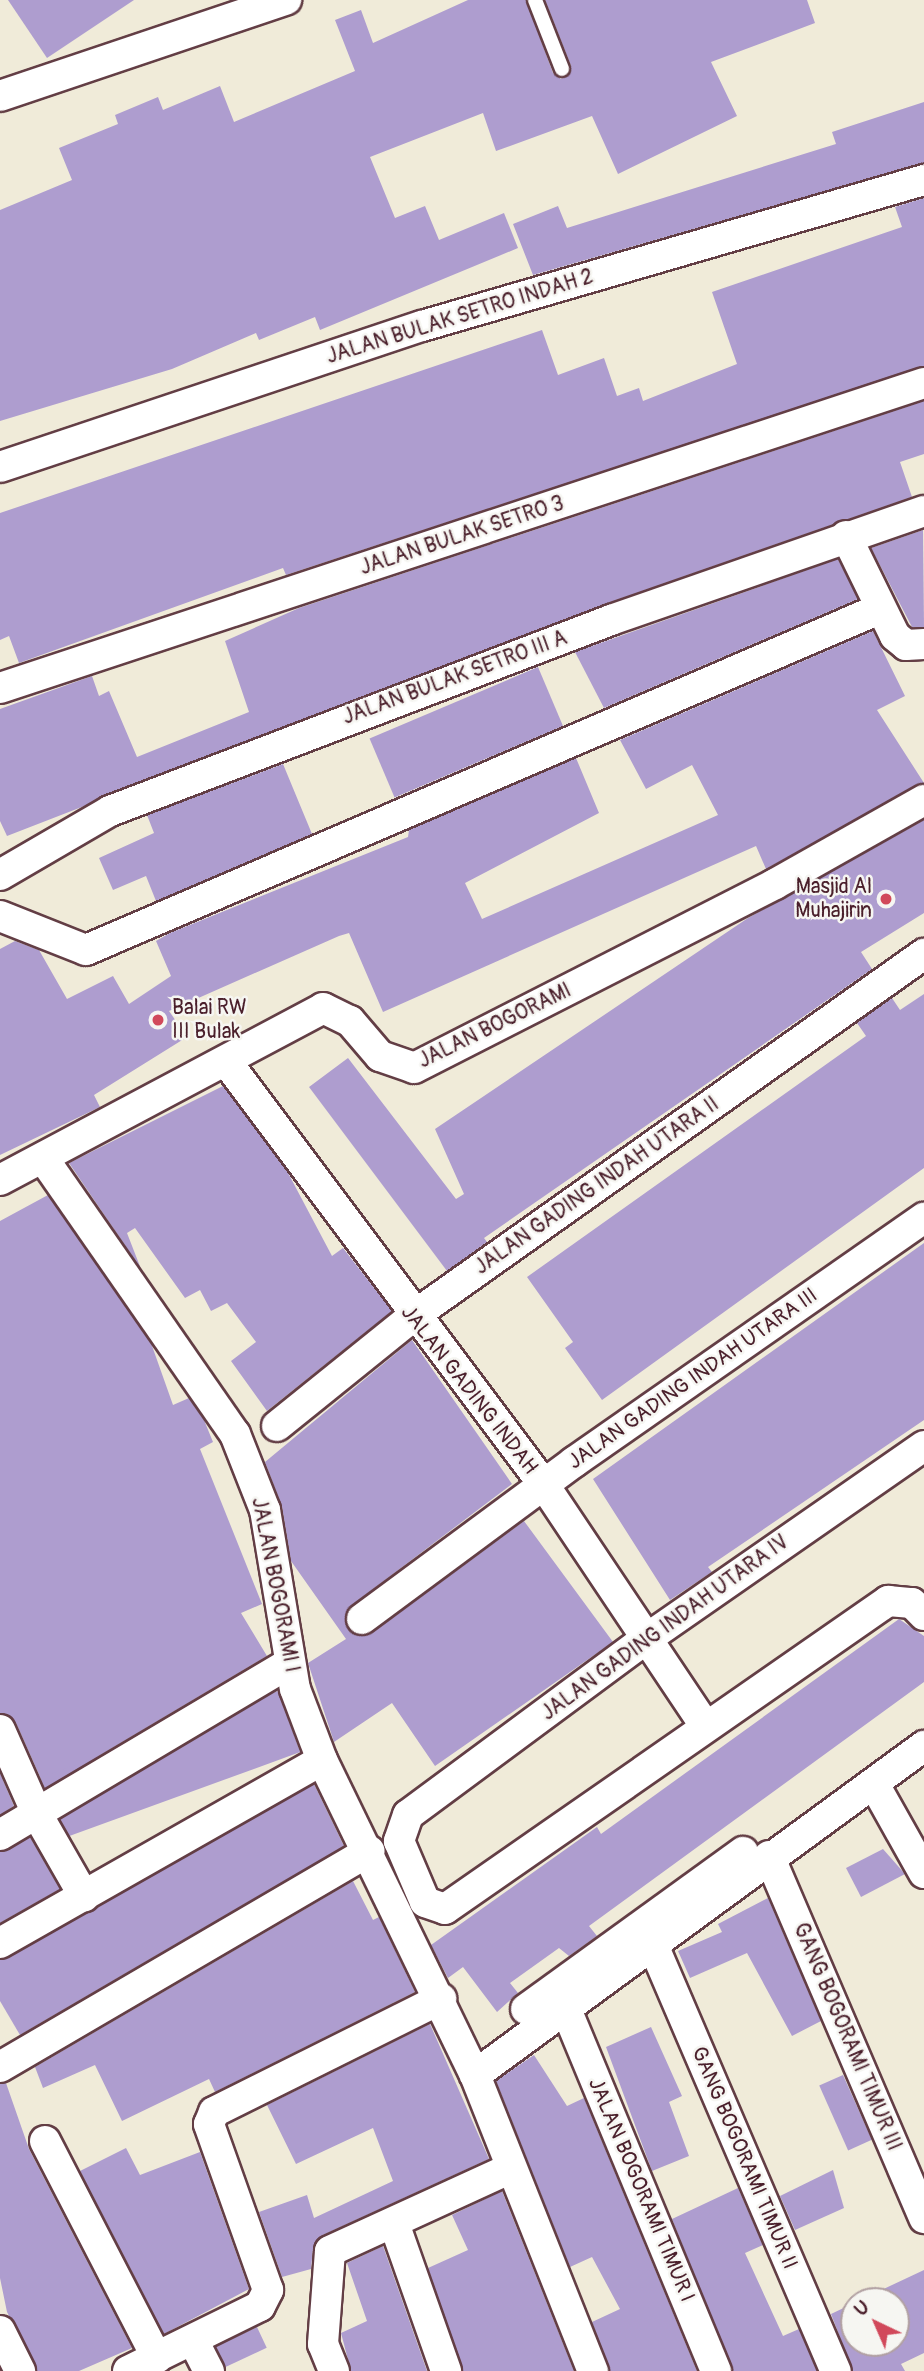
<!DOCTYPE html>
<html>
<head>
<meta charset="utf-8">
<style>
  body { margin:0 }
  #map { position:relative; width:924px; height:2371px; overflow:hidden; background:#f0ebd9; font-family:Pangolin,sans-serif }
  div>[style] { position:absolute }
  .building>* { inset:0; background:#ae9dcf; transform-origin:0 0 }
  .roads { filter:drop-shadow(2px 0 #633e45) drop-shadow(-2px 0 #633e45) drop-shadow(0 2px #633e45) drop-shadow(0 -2px #633e45) }
  .lane>* { height:14px; margin:-7px; padding:0 7px; transform-origin:7px; border-radius:7px; background:#fff }
  .street>* { height:30px; margin:-15px; padding:0 15px; transform-origin:15px; border-radius:15px; background:#fff }
  .dots>* { width:19px; height:19px; translate:-50% -50%; box-sizing:border-box; border:4px solid #f6f6f2; border-radius:50% }
  span { translate:-50% -50%; white-space:nowrap; text-align:center; line-height:1.15; -webkit-text-stroke:5px #f6f6f2; paint-order:stroke }
  .street-label { font-size:21px; color:#4a1f2b }
  .poi-label { font-size:21px; color:#4a1f2b }
  .right { translate:-100% -50%; text-align:right }
  .left { translate:0 -50%; text-align:left }
  .north { position:absolute; left:840px; top:2287px; width:70px; height:70px; box-sizing:border-box; background:#f6f6f2; border:2px solid #b1a0a2; border-radius:50%; rotate:316deg; font-size:19px; font-weight:700; line-height:28px; text-align:center; color:#4a1f2b }
  .north::after { content:''; display:block; margin:auto; width:24px; height:32px; background:#d1495b; clip-path:polygon(50% 0,100% 100%,50% 72%,0 100%) }
</style>
</head>
<body>
<div id="map">
  <div class="building">
    <i style="clip-path:polygon(8px 0,134px 0,47px 58px)"></i>
    <i style="clip-path:polygon(468px 0,526px 0,553px 73px,561px 79px,571px 66px,545px 0,807px 0,815px 23px,711px 62px,737px 116px,618px 174px,592px 116px,496px 151px,483px 113px,370px 157px,395px 218px,425px 206px,439px 240px,504px 213px,518px 248px,320px 330px,315px 317px,259px 340px,256px 333px,172px 369px,0 421px,0 210px,72px 180px,59px 148px,118px 124px,115px 115px,158px 97px,163px 110px,220px 86px,234px 122px,355px 71px,335px 20px,361px 10px,373px 43px)"></i>
    <i style="clip-path:polygon(924px 102px,924px 163px,533px 275px,513px 224px,558px 206px,567px 228px,836px 144px,832px 132px)"></i>
    <i style="clip-path:polygon(924px 198px,924px 366px,286px 575px,283px 568px,19px 663px,9px 636px,0 640px,0 513px,542px 330px,558px 375px,604px 358px,617px 396px,639px 388px,643px 401px,737px 364px,712px 292px,902px 227px,895px 207px)"></i>
    <i style="clip-path:polygon(924px 401px,924px 454px,900px 462px,912px 497px,605px 604px,7px 836px,0 821px,0 709px,92px 676px,99px 696px,109px 691px,137px 757px,249px 712px,225px 641px,299px 608px)"></i>
    <i style="clip-path:polygon(923px 530px,924px 627px,912px 627px,871px 548px)"></i>
    <i style="clip-path:polygon(838px 559px,858px 599px,604px 708px,575px 652px)"></i>
    <i style="clip-path:polygon(873px 631px,905px 696px,877px 710px,924px 783px,766px 869px,756px 846px,383px 1012px,349px 933px,339px 936px,169px 1011px,187px 1037px,94px 1095px,100px 1107px,0 1155px,0 949px,15px 941px,39px 950px,67px 999px,113px 976px,129px 1004px,171px 976px,156px 941px,170px 933px,408px 837px,409px 830px,576px 758px,599px 813px,465px 883px,482px 919px,718px 815px,692px 765px,646px 789px,620px 740px)"></i>
    <i style="left:538px;top:667px;width:64px;height:183px;rotate:67deg"></i>
    <i style="clip-path:polygon(283px 764px,312px 834px,156px 901px,146px 876px,113px 890px,99px 858px,154px 833px,147px 815px)"></i>
    <i style="clip-path:polygon(924px 820px,924px 913px,861px 952px,872px 969px,484px 1238px,487px 1242px,447px 1271px,309px 1087px,348px 1058px,456px 1199px,464px 1194px,435px 1129px,748px 918px)"></i>
    <i style="clip-path:polygon(924px 994px,924px 1168px,602px 1400px,565px 1348px,573px 1342px,527px 1277px,866px 1036px,857px 1023px,892px 998px,900px 1010px)"></i>
    <i style="clip-path:polygon(223px 1086px,287px 1171px,332px 1256px,343px 1248px,392px 1311px,267px 1411px,231px 1361px,256px 1342px,227px 1303px,211px 1311px,200px 1290px,185px 1298px,135px 1228px,127px 1233px,141px 1269px,69px 1163px)"></i>
    <i style="clip-path:polygon(48px 1195px,151px 1343px,173px 1405px,189px 1398px,204px 1420px,213px 1442px,200px 1449px,262px 1604px,241px 1613px,267px 1656px,45px 1788px,16px 1723px,0 1713px,0 1221px)"></i>
    <i style="clip-path:polygon(924px 1243px,924px 1420px,708px 1567px,712px 1572px,670px 1600px,593px 1479px)"></i>
    <i style="clip-path:polygon(412px 1340px,512px 1484px,352px 1605px,348px 1629px,356px 1635px,372px 1633px,524px 1521px,613px 1642px,435px 1766px,392px 1703px,334px 1742px,308px 1663px,346px 1639px,291px 1561px,282px 1507px,265px 1462px)"></i>
    <i style="clip-path:polygon(899px 1619px,924px 1636px,924px 1682px,589px 1926px,597px 1936px,569px 1956px,559px 1948px,510px 1983px,518px 1993px,497px 2012px,463px 1967px,448px 1978px,431px 1945px,597px 1827px,601px 1834px)"></i>
    <i style="left:278px;top:1691px;width:65px;height:253px;rotate:70deg"></i>
    <i style="clip-path:polygon(0 1773px,14px 1806px,0 1815px)"></i>
    <i style="clip-path:polygon(314px 1784px,344px 1846px,20px 2035px,0 2001px,0 1960px)"></i>
    <i style="clip-path:polygon(30px 1837px,60px 1889px,0 1923px,0 1852px)"></i>
    <i style="clip-path:polygon(883px 1849px,905px 1874px,861px 1897px,846px 1868px)"></i>
    <i style="clip-path:polygon(353px 1881px,373px 1920px,379px 1917px,415px 1992px,215px 2092px,209px 2079px,122px 2121px,95px 2065px,43px 2088px,35px 2067px)"></i>
    <i style="clip-path:polygon(768px 1898px,821px 2021px,792px 2036px,747px 1953px,690px 1978px,678px 1951px,722px 1932px,718px 1924px)"></i>
    <i style="clip-path:polygon(430px 2024px,489px 2159px,323px 2235px,313px 2249px,311px 2269px,282px 2277px,259px 2212px,307px 2195px,314px 2218px,393px 2181px,373px 2128px,296px 2164px,267px 2105px)"></i>
    <i style="clip-path:polygon(651px 2027px,682px 2096px,669px 2102px,689px 2156px,652px 2171px,606px 2047px)"></i>
    <i style="clip-path:polygon(534px 2055px,567px 2106px,584px 2098px,697px 2371px,610px 2371px,592px 2322px,620px 2309px,592px 2257px,570px 2267px,496px 2081px)"></i>
    <i style="left:843px;top:2075px;width:71px;height:26px;rotate:66deg"></i>
    <i style="clip-path:polygon(6px 2083px,29px 2149px,132px 2348px,79px 2371px,37px 2371px,7px 2312px,0 2278px,0 2084px)"></i>
    <i style="clip-path:polygon(126px 2148px,140px 2175px,200px 2152px,249px 2289px,164px 2334px,80px 2171px)"></i>
    <i style="clip-path:polygon(833px 2170px,844px 2208px,795px 2230px,780px 2196px)"></i>
    <i style="clip-path:polygon(738px 2188px,763px 2245px,745px 2253px,783px 2336px,799px 2329px,817px 2371px,733px 2371px,672px 2219px)"></i>
    <i style="clip-path:polygon(502px 2191px,574px 2371px,463px 2371px,428px 2268px,468px 2250px,452px 2215px)"></i>
    <i style="clip-path:polygon(383px 2246px,427px 2371px,351px 2371px,341px 2333px,367px 2321px,347px 2263px)"></i>
    <i style="clip-path:polygon(924px 2270px,924px 2353px,901px 2364px,905px 2371px,853px 2371px,831px 2314px,854px 2303px,854px 2343px,896px 2343px,896px 2301px,858px 2301px)"></i>
    <i style="left:257px;top:2327px;width:23px;height:46px;rotate:65deg"></i>
  </div>
  <div class="roads">
    <div class="lane">
      <i style="left:535px;top:0;width:74px;rotate:68.6deg"></i>
    </div>
    <div class="street">
      <i style="left:0;top:96px;width:302px;rotate:-18.6deg"></i>
      <i style="left:0;top:467px;width:445px;rotate:-18.5deg"></i>
      <i style="left:422px;top:326px;width:523px;rotate:-16.22deg"></i>
      <i style="left:846px;top:536px;width:111px;rotate:63.9deg"></i>
      <i style="left:895px;top:636px;width:14px;rotate:39deg"></i>
      <i style="left:906px;top:645px;width:18px;rotate:-3deg"></i>
      <i style="left:0;top:688px;width:973px;rotate:-18.27deg"></i>
      <i style="left:0;top:875px;width:127px;rotate:-30.2deg"></i>
      <i style="left:110px;top:811px;width:536px;rotate:-20.87deg"></i>
      <i style="left:611px;top:620px;width:331px;rotate:-19.2deg"></i>
      <i style="left:0;top:916px;width:92px;rotate:21.6deg"></i>
      <i style="left:86px;top:950px;width:861px;rotate:-23.26deg"></i>
      <i style="left:226px;top:1061px;width:530px;rotate:53.13deg"></i>
      <i style="left:544px;top:1485px;width:288px;rotate:56.2deg"></i>
      <i style="left:43px;top:1158px;width:336px;rotate:55.2deg"></i>
      <i style="left:235px;top:1434px;width:82px;rotate:68.5deg"></i>
      <i style="left:265px;top:1510px;width:181px;rotate:80.5deg"></i>
      <i style="left:295px;top:1689px;width:76px;rotate:69.2deg"></i>
      <i style="left:322px;top:1760px;width:350px;rotate:64.1deg"></i>
      <i style="left:475px;top:2075px;width:319px;rotate:68.3deg"></i>
      <i style="left:0;top:1180px;width:366px;rotate:-28deg"></i>
      <i style="left:323px;top:1008px;width:30px;rotate:26deg"></i>
      <i style="left:350px;top:1021px;width:46px;rotate:49.4deg"></i>
      <i style="left:380px;top:1056px;width:36px;rotate:19deg"></i>
      <i style="left:414px;top:1068px;width:405px;rotate:-27deg"></i>
      <i style="left:775px;top:884px;width:171px;rotate:-29.4deg"></i>
      <i style="left:277px;top:1426px;width:174px;rotate:-38.9deg"></i>
      <i style="left:412px;top:1317px;width:628px;rotate:-35.34deg"></i>
      <i style="left:924px;top:1446px;width:342px;rotate:145.2deg"></i>
      <i style="left:643px;top:1641px;width:292px;rotate:143.5deg"></i>
      <i style="left:408px;top:1815px;width:28px;rotate:109deg"></i>
      <i style="left:399px;top:1841px;width:66px;rotate:66.9deg"></i>
      <i style="left:425px;top:1902px;width:21px;rotate:19deg"></i>
      <i style="left:445px;top:1909px;width:540px;rotate:-34.81deg"></i>
      <i style="left:888px;top:1601px;width:24px;rotate:5deg"></i>
      <i style="left:912px;top:1603px;width:17px;rotate:45deg"></i>
      <i style="left:362px;top:1619px;width:264px;rotate:-36.5deg"></i>
      <i style="left:574px;top:1462px;width:427px;rotate:-34.9deg"></i>
      <i style="left:0;top:1730px;width:92px;rotate:66.2deg"></i>
      <i style="left:37px;top:1814px;width:95px;rotate:60.2deg"></i>
      <i style="left:874px;top:1784px;width:102px;rotate:60.7deg"></i>
      <i style="left:0;top:1835px;width:337px;rotate:-30.7deg"></i>
      <i style="left:769px;top:1856px;width:394px;rotate:66.8deg"></i>
      <i style="left:0;top:1943px;width:370px;rotate:-29.6deg"></i>
      <i style="left:653px;top:1945px;width:464px;rotate:66.8deg"></i>
      <i style="left:526px;top:2009px;width:268px;rotate:-35.9deg"></i>
      <i style="left:566px;top:2009px;width:392px;rotate:67.5deg"></i>
      <i style="left:0;top:2067px;width:428px;rotate:-30.3deg"></i>
      <i style="left:475px;top:2075px;width:557px;rotate:-36.23deg"></i>
      <i style="left:45px;top:2141px;width:244px;rotate:62.7deg"></i>
      <i style="left:395px;top:2226px;width:154px;rotate:70.6deg"></i>
      <i style="left:0;top:2331px;width:45px;rotate:63.4deg"></i>
      <i style="left:194px;top:2342px;width:33px;rotate:63deg"></i>
      <i style="left:128px;top:2371px;width:147px;rotate:-26.2deg"></i>
      <i style="left:260px;top:2306px;width:18px;rotate:-63deg"></i>
      <i style="left:268px;top:2290px;width:176px;rotate:-109.6deg"></i>
      <i style="left:209px;top:2124px;width:13px;rotate:-67deg"></i>
      <i style="left:214px;top:2112px;width:254px;rotate:-26.5deg"></i>
      <i style="left:334px;top:2371px;width:29px;rotate:-112deg"></i>
      <i style="left:323px;top:2344px;width:93px;rotate:-85.7deg"></i>
      <i style="left:330px;top:2251px;width:199px;rotate:-24.6deg"></i>
    </div>
  </div>
  <div class="dots">
    <i style="left:886px;top:899px;background:#d1495b"></i>
    <i style="left:158px;top:1020px;background:#d1495b"></i>
  </div>
  <div class="street-label">
    <span style="left:460px;top:317px;rotate:-17deg">JALAN BULAK SETRO INDAH 2</span>
    <span style="left:462px;top:536px;rotate:-18deg">JALAN BULAK SETRO 3</span>
    <span style="left:455px;top:678px;rotate:-20deg">JALAN BULAK SETRO III A</span>
    <span style="left:495px;top:1026px;rotate:-26deg">JALAN BOGORAMI</span>
    <span style="left:597px;top:1186px;rotate:-35deg">JALAN GADING INDAH UTARA II</span>
    <span style="left:693px;top:1379px;rotate:-35deg">JALAN GADING INDAH UTARA III</span>
    <span style="left:469px;top:1390px;rotate:52deg">JALAN GADING INDAH</span>
    <span style="left:275px;top:1585px;rotate:79deg">JALAN BOGORAMI I</span>
    <span style="left:665px;top:1628px;rotate:-36deg">JALAN GADING INDAH UTARA IV</span>
    <span style="left:847px;top:2037px;rotate:67deg">GANG BOGORAMI TIMUR III</span>
    <span style="left:744px;top:2158px;rotate:67deg">GANG BOGORAMI TIMUR II</span>
    <span style="left:641px;top:2190px;rotate:67deg">JALAN BOGORAMI TIMUR I</span>
  </div>
  <div class="poi-label">
    <span class="right" style="left:872px;top:899px">Masjid Al<br>Muhajirin</span>
    <span class="left" style="left:172px;top:1020px">Balai RW<br>III Bulak</span>
  </div>
  <div class="north">U</div>
</div>
</body>
</html>
